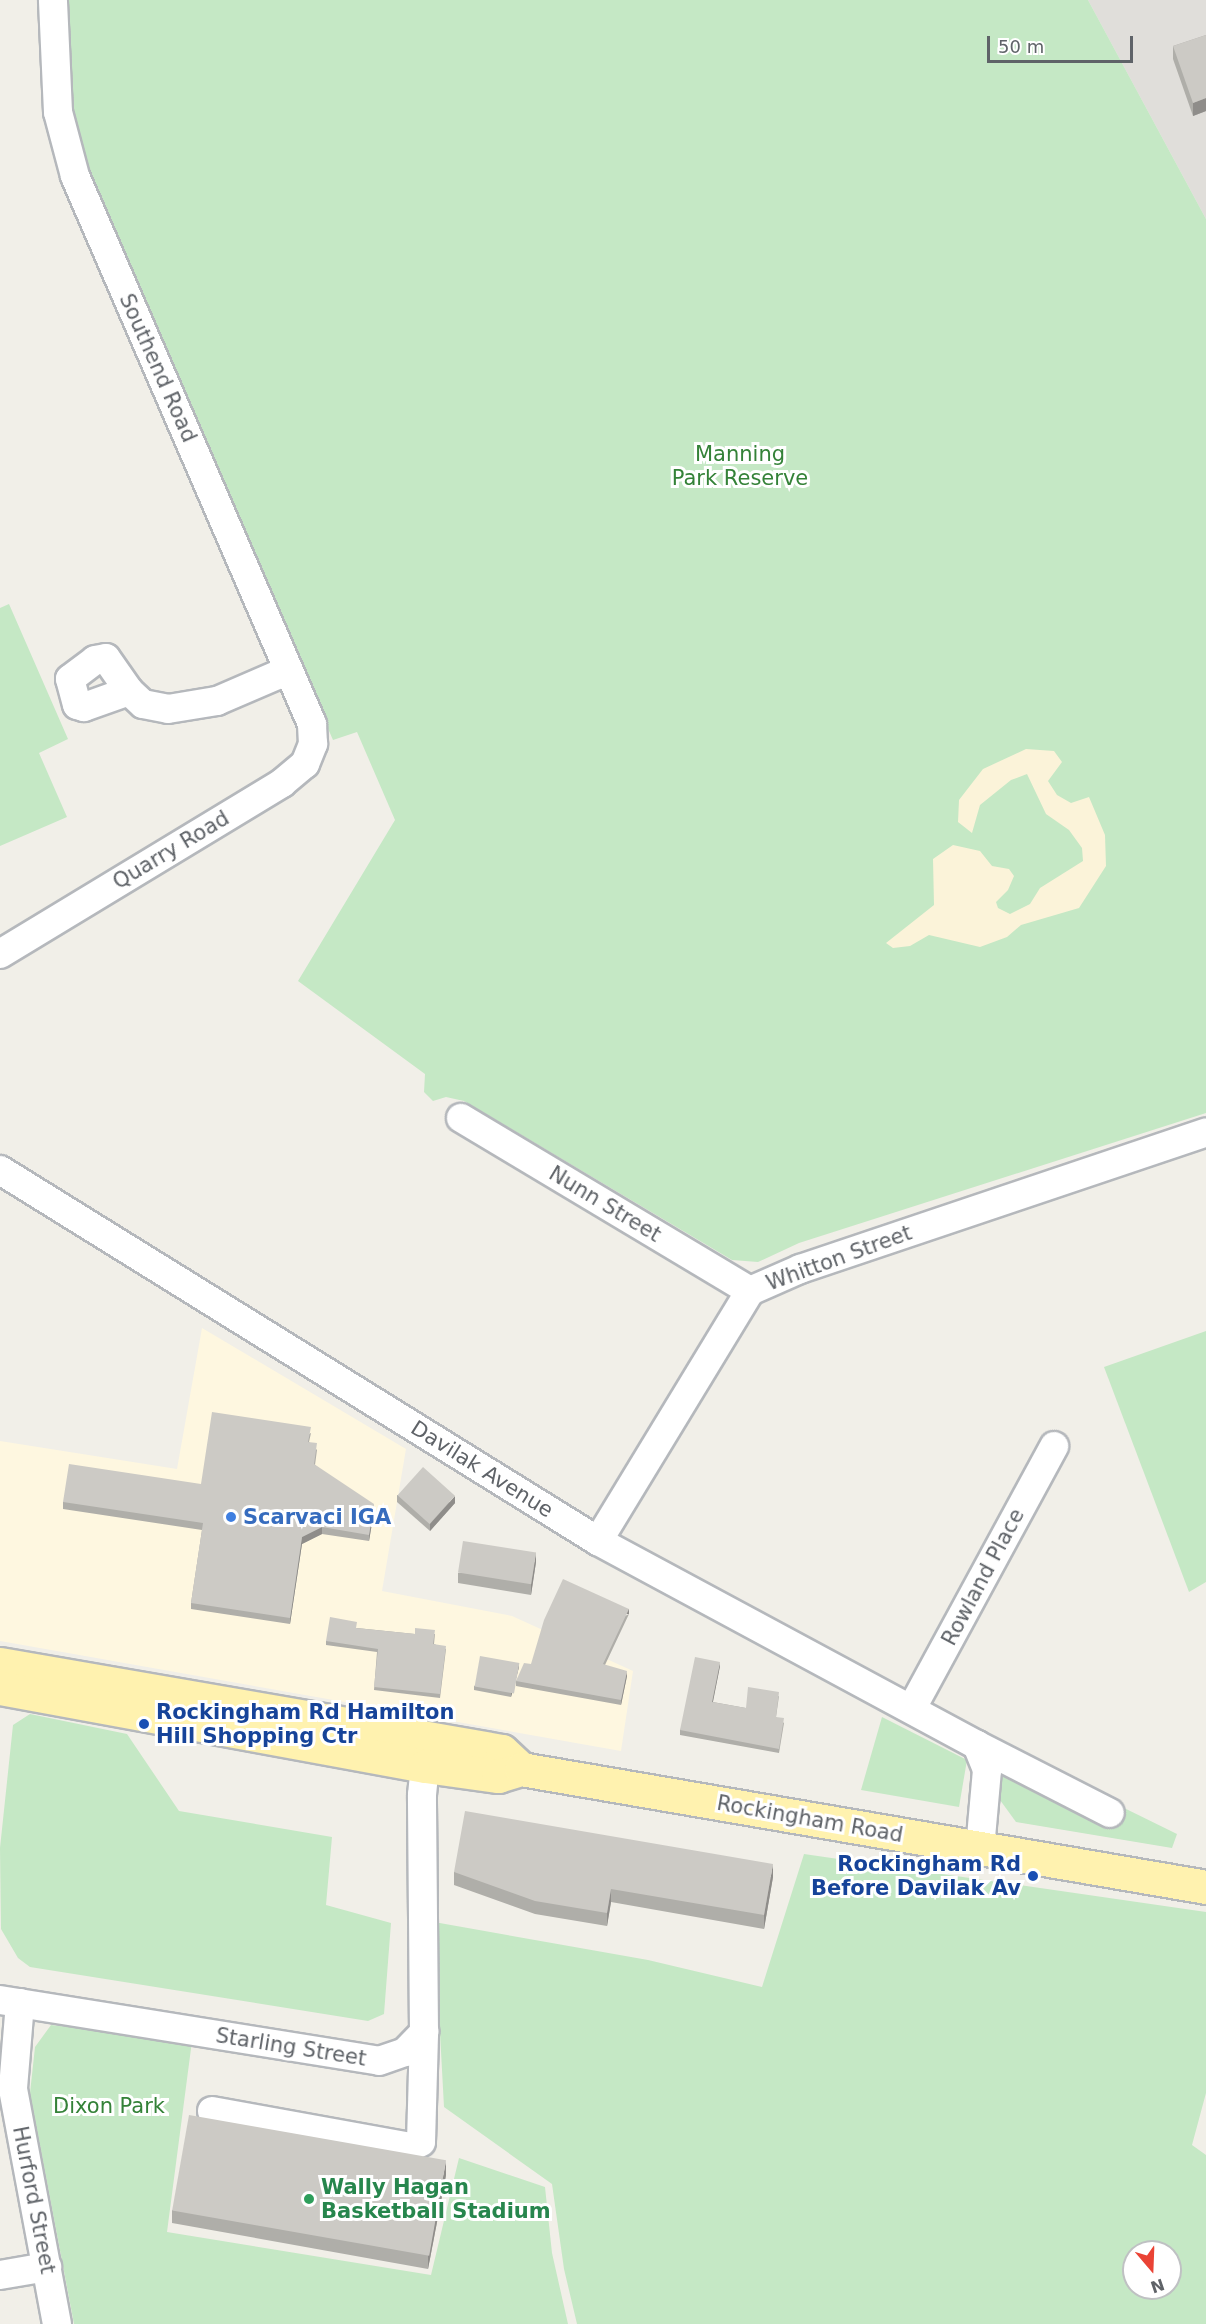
<!DOCTYPE html>
<html>
<head>
<meta charset="utf-8">
<style>
  body { margin:0 }
  #map { position:relative; width:1206px; height:2324px; overflow:hidden; background:#f1efe8; font-family:"DejaVu Sans",sans-serif }
  div>[style] { position:absolute }
  .commercial>* { inset:0; background:#fef7e0 }
  .industrial>* { inset:0; background:#e0deda }
  .green>* { inset:0; background:#c5e8c5 }
  .sand>* { inset:0; background:#fbf3d9 }
  .roads { filter:drop-shadow(2px 0 #b5b8bc) drop-shadow(-2px 0 #b5b8bc) drop-shadow(0 2px #b5b8bc) drop-shadow(0 -2px #b5b8bc) }
  .minor>* { height:28px; margin:-14px; padding:0 14px; transform-origin:14px; border-radius:14px; background:#fff }
  .major>* { height:33px; margin:-16.5px; padding:0 16.5px; transform-origin:16.5px; border-radius:16.5px; background:#fff2af }
  .wall>* { inset:0; background:#afaea9 }
  .shaded-wall>* { inset:0; background:#8f8d8a; transform-origin:0 0 }
  .building>* { inset:0; background:#cccac5; transform-origin:0 0 }
  .dots>* { width:16px; height:16px; translate:-50% -50%; box-sizing:border-box; border:3px solid #fff; border-radius:50% }
  span { translate:-50% -50%; white-space:nowrap; text-align:center; line-height:1.15; -webkit-text-stroke:6px #fff; paint-order:stroke }
  .street-label { font-size:21px; color:#5f6368 }
  .park-label { font-size:21px; color:#348238 }
  .shop-label { font-size:21px; color:#366cbe; font-weight:700 }
  .left { translate:0 -50%; text-align:left }
  .transit-label { font-size:21px; color:#164399; font-weight:700 }
  .right { translate:-100% -50%; text-align:right }
  .leisure-label { font-size:21px; color:#27864d; font-weight:700 }
  .north { position:absolute; left:1122px; top:2240px; width:60px; height:60px; box-sizing:border-box; background:#fff; border:2px solid #bfc1c3; border-radius:50%; rotate:161deg; font-size:16px; font-weight:700; line-height:24px; text-align:center; color:#5f6368 }
  .north::after { content:''; display:block; margin:auto; width:21px; height:27px; background:#ea4335; clip-path:polygon(50% 0,100% 100%,50% 72%,0 100%) }
  .scale { position:absolute; left:987px; top:36px; width:146px; height:27px; box-sizing:border-box; border:3px solid #5f6368; border-top:0; padding-left:8px; font-size:18px; line-height:21px; white-space:nowrap; color:#5f6368; -webkit-text-stroke:4px #fff; paint-order:stroke }
</style>
</head>
<body>
<div id="map">
  <div class="commercial">
    <i style="clip-path:polygon(202px 1328px,406px 1449px,382px 1591px,512px 1616px,633px 1671px,621px 1751px,0 1641px,0 1441px,177px 1469px)"></i>
  </div>
  <div class="industrial">
    <i style="clip-path:polygon(1088px 0,1206px 0,1206px 219px,1137px 91px)"></i>
  </div>
  <div class="green">
    <i style="clip-path:polygon(65px 0,1088px 0,1206px 219px,1206px 1113px,799px 1243px,758px 1262px,732px 1260px,464px 1101px,446px 1097px,433px 1101px,424px 1092px,425px 1074px,298px 981px,395px 820px,357px 732px,333px 740px,84px 170px,66px 113px)"></i>
    <i style="clip-path:polygon(9px 604px,68px 739px,39px 753px,67px 817px,0 846px,0 608px)"></i>
    <i style="clip-path:polygon(1206px 1331px,1206px 1582px,1189px 1592px,1104px 1367px)"></i>
    <i style="clip-path:polygon(30px 1714px,127px 1734px,179px 1811px,332px 1837px,326px 1905px,391px 1923px,384px 2014px,368px 2021px,30px 1967px,18px 1958px,1px 1929px,0 1848px,13px 1725px)"></i>
    <i style="clip-path:polygon(882px 1717px,967px 1760px,959px 1807px,861px 1790px)"></i>
    <i style="clip-path:polygon(1001px 1769px,1118px 1805px,1177px 1834px,1172px 1848px,1016px 1822px,1000px 1800px)"></i>
    <i style="clip-path:polygon(evenodd,804px 1854px,1206px 1912px,1206px 2093px,1192px 2145px,1206px 2155px,1206px 2324px,577px 2324px,564px 2269px,552px 2184px,444px 2107px,434px 1922px,648px 1960px,762px 1987px,804px 1854px,1134px 2252px,1170px 2252px,1170px 2288px,1134px 2288px,1134px 2252px)"></i>
    <i style="clip-path:polygon(51px 2025px,192px 2041px,167px 2232px,431px 2275px,459px 2158px,545px 2187px,552px 2253px,568px 2324px,74px 2324px,30px 2093px,35px 2047px)"></i>
  </div>
  <div class="sand">
    <i style="clip-path:polygon(1026px 749px,1054px 751px,1062px 762px,1048px 781px,1057px 795px,1071px 803px,1089px 797px,1105px 835px,1106px 866px,1079px 908px,1021px 925px,1007px 937px,980px 947px,929px 935px,910px 946px,893px 948px,886px 943px,934px 905px,933px 859px,953px 845px,980px 851px,992px 866px,1009px 869px,1014px 876px,1008px 890px,996px 902px,998px 908px,1010px 914px,1030px 904px,1040px 888px,1083px 861px,1082px 848px,1069px 830px,1046px 814px,1027px 774px,1011px 780px,980px 805px,972px 833px,958px 822px,959px 800px,983px 769px)"></i>
  </div>
  <div class="roads">
    <div class="minor">
      <i style="left:129px;top:691px;width:48px;rotate:160.4deg"></i>
      <i style="left:84px;top:707px;width:7px;rotate:-164deg"></i>
      <i style="left:77px;top:705px;width:27px;rotate:-105deg"></i>
      <i style="left:70px;top:679px;width:31px;rotate:-37deg"></i>
      <i style="left:95px;top:660px;width:11px;rotate:-10deg"></i>
      <i style="left:106px;top:658px;width:40px;rotate:55.1deg"></i>
      <i style="left:129px;top:691px;width:19px;rotate:43deg"></i>
      <i style="left:143px;top:704px;width:25px;rotate:11deg"></i>
      <i style="left:168px;top:709px;width:50px;rotate:-9.3deg"></i>
      <i style="left:217px;top:701px;width:78px;rotate:-23.3deg"></i>
      <i style="left:0;top:954px;width:330px;rotate:-31.2deg"></i>
      <i style="left:282px;top:783px;width:30px;rotate:-40deg"></i>
      <i style="left:305px;top:764px;width:22px;rotate:-68deg"></i>
      <i style="left:313px;top:744px;width:20px;rotate:-93deg"></i>
      <i style="left:312px;top:724px;width:597px;rotate:-113.39deg"></i>
      <i style="left:75px;top:176px;width:66px;rotate:-104.9deg"></i>
      <i style="left:58px;top:112px;width:112px;rotate:-92.6deg"></i>
      <i style="left:461px;top:1118px;width:337px;rotate:30.9deg"></i>
      <i style="left:0;top:1170px;width:704px;rotate:31.82deg"></i>
      <i style="left:598px;top:1541px;width:430px;rotate:28.3deg"></i>
      <i style="left:977px;top:1745px;width:27px;rotate:68deg"></i>
      <i style="left:987px;top:1770px;width:78px;rotate:95.1deg"></i>
      <i style="left:598px;top:1541px;width:293px;rotate:-58.7deg"></i>
      <i style="left:750px;top:1291px;width:55px;rotate:-23.7deg"></i>
      <i style="left:800px;top:1269px;width:428px;rotate:-18.6deg"></i>
      <i style="left:912px;top:1708px;width:298px;rotate:-61.5deg"></i>
      <i style="left:977px;top:1745px;width:149px;rotate:27.1deg"></i>
      <i style="left:0;top:2000px;width:384px;rotate:9.1deg"></i>
      <i style="left:379px;top:2061px;width:28px;rotate:-19deg"></i>
      <i style="left:405px;top:2052px;width:28px;rotate:-46deg"></i>
      <i style="left:424px;top:2032px;width:237px;rotate:-90.5deg"></i>
      <i style="left:422px;top:1795px;width:51px;rotate:-84.4deg"></i>
      <i style="left:20px;top:2003px;width:86px;rotate:94.7deg"></i>
      <i style="left:13px;top:2089px;width:239px;rotate:79.4deg"></i>
      <i style="left:212px;top:2111px;width:202px;rotate:10.3deg"></i>
      <i style="left:411px;top:2147px;width:11px;rotate:-27deg"></i>
      <i style="left:421px;top:2142px;width:110px;rotate:-88.4deg"></i>
      <i style="left:0;top:2275px;width:48px;rotate:-9.7deg"></i>
    </div>
    <div class="major">
      <i style="left:0;top:1664px;width:509px;rotate:9.83deg"></i>
      <i style="left:502px;top:1751px;width:26px;rotate:43deg"></i>
      <i style="left:0;top:1688px;width:432px;rotate:10.4deg"></i>
      <i style="left:425px;top:1766px;width:74px;rotate:7.8deg"></i>
      <i style="left:498px;top:1776px;width:24px;rotate:-17deg"></i>
      <i style="left:521px;top:1769px;width:695px;rotate:9.77deg"></i>
    </div>
  </div>
  <div class="wall">
    <i style="clip-path:polygon(1206px 35px,1206px 111px,1193px 116px,1173px 59px,1173px 46px)"></i>
    <i style="clip-path:polygon(311px 1433px,309px 1442px,317px 1450px,315px 1465px,374px 1511px,369px 1541px,322px 1534px,302px 1544px,290px 1624px,191px 1609px,191px 1603px,202px 1530px,63px 1509px,63px 1502px,201px 1484px)"></i>
    <i style="clip-path:polygon(397px 1495px,455px 1503px,430px 1531px,397px 1502px)"></i>
    <i style="clip-path:polygon(536px 1562px,531px 1595px,458px 1583px,458px 1573px)"></i>
    <i style="clip-path:polygon(629px 1614px,605px 1665px,627px 1676px,621px 1705px,516px 1686px,516px 1681px,531px 1664px)"></i>
    <i style="clip-path:polygon(357px 1628px,415px 1634px,435px 1634px,434px 1644px,446px 1649px,440px 1698px,374px 1690px,377px 1652px,326px 1645px,326px 1641px)"></i>
    <i style="clip-path:polygon(720px 1666px,713px 1702px,746px 1708px,779px 1696px,776px 1717px,784px 1723px,779px 1753px,680px 1735px,680px 1730px)"></i>
    <i style="clip-path:polygon(519px 1667px,511px 1697px,474px 1690px,474px 1686px)"></i>
    <i style="clip-path:polygon(454px 1872px,773px 1877px,764px 1929px,611px 1902px,607px 1926px,535px 1914px,454px 1885px)"></i>
    <i style="clip-path:polygon(446px 2175px,428px 2269px,172px 2223px,172px 2210px)"></i>
  </div>
  <div class="shaded-wall">
    <i style="clip-path:polygon(1206px 98px,1206px 111px,1193px 116px,1193px 103px)"></i>
    <i style="clip-path:polygon(455px 1496px,455px 1503px,430px 1531px,430px 1524px)"></i>
    <i style="clip-path:polygon(374px 1504px,374px 1511px,369px 1541px,369px 1535px)"></i>
    <i style="clip-path:polygon(322px 1527px,322px 1534px,302px 1544px,290px 1624px,290px 1618px,302px 1537px)"></i>
    <i style="clip-path:polygon(536px 1552px,536px 1562px,531px 1595px,531px 1585px)"></i>
    <i style="left:629px;top:1609px;width:5px;height:61px;rotate:90deg"></i>
    <i style="clip-path:polygon(720px 1662px,720px 1666px,712px 1706px,712px 1702px)"></i>
    <i style="clip-path:polygon(519px 1663px,519px 1667px,511px 1697px,511px 1693px)"></i>
    <i style="clip-path:polygon(627px 1671px,627px 1676px,621px 1705px,621px 1700px)"></i>
    <i style="clip-path:polygon(773px 1864px,773px 1877px,764px 1929px,764px 1915px)"></i>
    <i style="clip-path:polygon(611px 1889px,611px 1902px,607px 1926px,607px 1913px)"></i>
    <i style="clip-path:polygon(446px 2161px,446px 2175px,428px 2269px,428px 2256px)"></i>
  </div>
  <div class="building">
    <i style="clip-path:polygon(1206px 35px,1206px 98px,1193px 103px,1173px 46px)"></i>
    <i style="clip-path:polygon(212px 1412px,311px 1427px,308px 1442px,317px 1443px,314px 1464px,374px 1504px,369px 1535px,322px 1527px,302px 1537px,290px 1618px,191px 1603px,203px 1523px,63px 1502px,69px 1464px,201px 1484px)"></i>
    <i style="left:423px;top:1467px;width:43px;height:38px;rotate:42deg"></i>
    <i style="left:463px;top:1541px;width:74px;height:32px;rotate:9deg"></i>
    <i style="clip-path:polygon(563px 1579px,629px 1609px,603px 1664px,627px 1671px,621px 1700px,516px 1681px,524px 1663px,531px 1664px,544px 1620px)"></i>
    <i style="clip-path:polygon(330px 1617px,357px 1622px,356px 1628px,415px 1634px,415px 1628px,435px 1630px,433px 1644px,446px 1646px,440px 1694px,374px 1687px,378px 1649px,326px 1641px)"></i>
    <i style="left:480px;top:1656px;width:40px;height:31px;rotate:10deg"></i>
    <i style="clip-path:polygon(695px 1657px,720px 1662px,712px 1702px,746px 1708px,748px 1687px,779px 1692px,776px 1717px,784px 1718px,779px 1749px,680px 1730px)"></i>
    <i style="clip-path:polygon(465px 1811px,773px 1864px,764px 1915px,611px 1889px,607px 1913px,535px 1901px,454px 1872px)"></i>
    <i style="left:189px;top:2115px;width:261px;height:97px;rotate:10deg"></i>
  </div>
  <div class="dots">
    <i style="left:231px;top:1517px;background:#3f7fe0"></i>
    <i style="left:144px;top:1724px;background:#1a4fb4"></i>
    <i style="left:1033px;top:1876px;background:#1a4fb4"></i>
    <i style="left:309px;top:2199px;background:#2e9e5b"></i>
  </div>
  <div class="street-label">
    <span style="left:158px;top:368px;rotate:66deg">Southend Road</span>
    <span style="left:171px;top:850px;rotate:-31deg">Quarry Road</span>
    <span style="left:605px;top:1204px;rotate:31deg">Nunn Street</span>
    <span style="left:839px;top:1258px;rotate:-20deg">Whitton Street</span>
    <span style="left:482px;top:1469px;rotate:32deg">Davilak Avenue</span>
    <span style="left:983px;top:1577px;rotate:-62deg">Rowland Place</span>
    <span style="left:810px;top:1819px;rotate:10deg">Rockingham Road</span>
    <span style="left:291px;top:2047px;rotate:9deg">Starling Street</span>
    <span style="left:34px;top:2200px;rotate:79deg">Hurford Street</span>
  </div>
  <div class="park-label">
    <span style="left:740px;top:466px">Manning<br>Park Reserve</span>
    <span style="left:109px;top:2106px">Dixon Park</span>
  </div>
  <div class="shop-label">
    <span class="left" style="left:243px;top:1517px">Scarvaci IGA</span>
  </div>
  <div class="transit-label">
    <span class="left" style="left:156px;top:1724px">Rockingham Rd Hamilton<br>Hill Shopping Ctr</span>
    <span class="right" style="left:1021px;top:1876px">Rockingham Rd<br>Before Davilak Av</span>
  </div>
  <div class="leisure-label">
    <span class="left" style="left:321px;top:2199px">Wally Hagan<br>Basketball Stadium</span>
  </div>
  <div class="north">N</div>
  <div class="scale">50 m</div>
</div>
</body>
</html>
